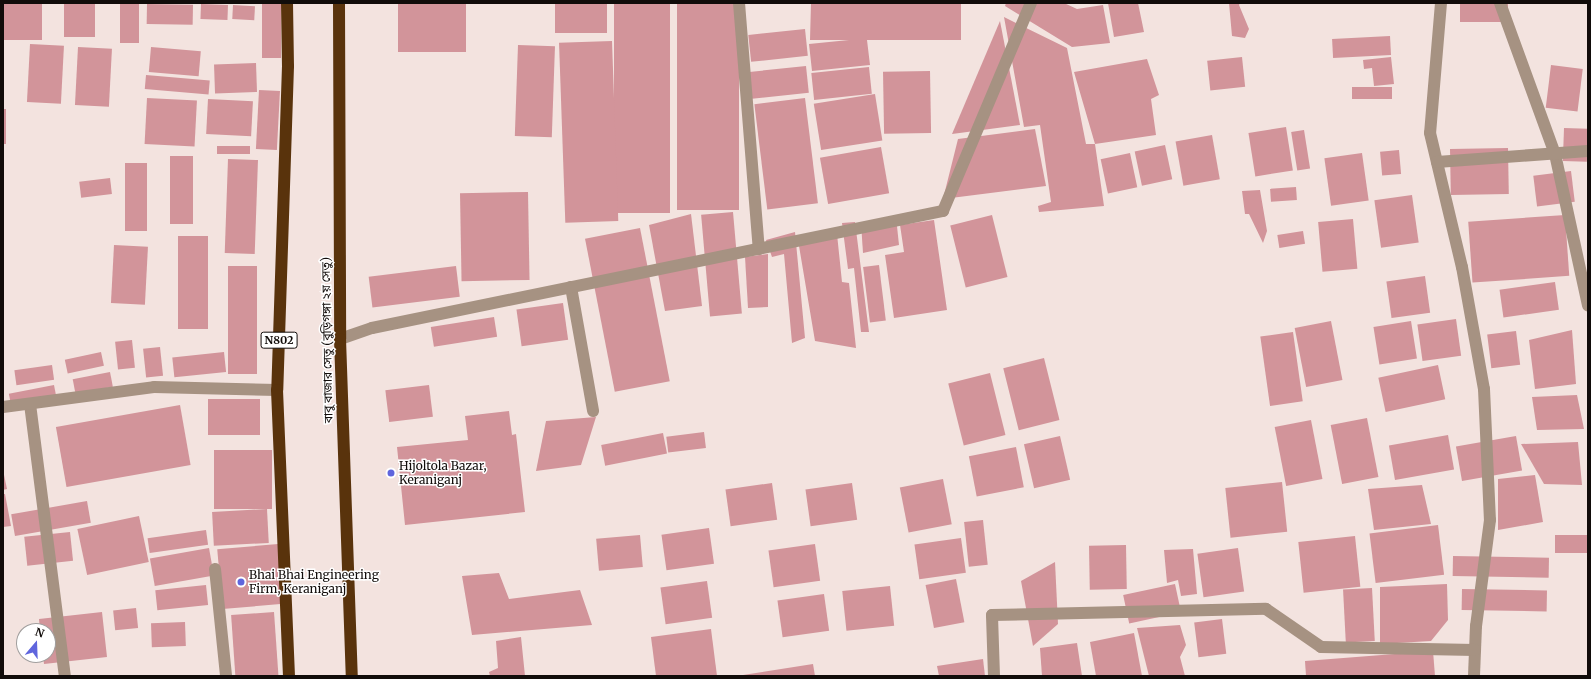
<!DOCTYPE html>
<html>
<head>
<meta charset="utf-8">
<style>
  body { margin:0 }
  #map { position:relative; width:1591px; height:679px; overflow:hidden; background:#f3e3df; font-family:Merriweather,"Noto Sans Bengali",serif }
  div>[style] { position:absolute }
  .building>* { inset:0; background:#d2949a; transform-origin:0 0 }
  .street>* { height:12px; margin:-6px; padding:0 6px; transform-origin:6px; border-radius:6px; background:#a69282 }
  .highway>* { height:12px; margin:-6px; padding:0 6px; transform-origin:6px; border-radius:6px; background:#59330c }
  .dots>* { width:11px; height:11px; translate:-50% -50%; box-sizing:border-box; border:2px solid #fff; border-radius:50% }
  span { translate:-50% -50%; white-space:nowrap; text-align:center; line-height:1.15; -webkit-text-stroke:3px #fff; paint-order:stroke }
  .shield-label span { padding:1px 3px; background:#fff; border:1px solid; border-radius:3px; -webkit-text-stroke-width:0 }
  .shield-label { font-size:11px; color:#110c0a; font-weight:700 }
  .street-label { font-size:12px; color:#110c0a }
  .poi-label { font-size:12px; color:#110c0a }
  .left { translate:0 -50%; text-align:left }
  .frame { position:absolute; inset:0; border:4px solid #110c0a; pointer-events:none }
  .north { position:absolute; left:16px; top:623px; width:40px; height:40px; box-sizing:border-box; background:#fff; border:1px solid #a09e9d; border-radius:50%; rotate:19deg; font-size:11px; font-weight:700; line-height:16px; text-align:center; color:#110c0a }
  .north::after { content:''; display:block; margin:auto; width:14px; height:18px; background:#5f65dd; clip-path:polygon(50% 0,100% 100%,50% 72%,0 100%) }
</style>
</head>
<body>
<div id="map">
  <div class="building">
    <i style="left:3px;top:3px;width:39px;height:37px"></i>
    <i style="left:64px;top:3px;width:31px;height:34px"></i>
    <i style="left:120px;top:3px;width:19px;height:40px"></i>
    <i style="left:262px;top:3px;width:19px;height:55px"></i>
    <i style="left:398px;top:3px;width:68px;height:49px"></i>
    <i style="left:555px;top:3px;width:52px;height:30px"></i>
    <i style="left:614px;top:3px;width:56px;height:210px"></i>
    <i style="left:677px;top:3px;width:62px;height:207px"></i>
    <i style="clip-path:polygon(811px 3px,961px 3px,961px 40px,867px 40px,870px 65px,812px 71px,809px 44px,849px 40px,810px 40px)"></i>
    <i style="clip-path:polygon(1006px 3px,1064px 3px,1077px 9px,1103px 5px,1110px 43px,1072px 47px,1005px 6px)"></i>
    <i style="clip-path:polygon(1108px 3px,1138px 3px,1144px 32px,1114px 37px)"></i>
    <i style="clip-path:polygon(1229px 3px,1240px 3px,1239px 5px,1249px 29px,1245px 38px,1232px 36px)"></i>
    <i style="left:1460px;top:3px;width:48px;height:19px"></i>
    <i style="left:147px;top:4px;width:46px;height:20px;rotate:1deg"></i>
    <i style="left:201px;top:4px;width:27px;height:15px;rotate:2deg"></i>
    <i style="left:233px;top:5px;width:22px;height:14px;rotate:3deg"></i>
    <i style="clip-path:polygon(1004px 17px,1067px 48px,1086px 144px,1095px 144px,1104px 206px,1039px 212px,1038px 206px,1051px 202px,1040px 125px,1024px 127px)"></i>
    <i style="clip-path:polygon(1000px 21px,1020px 125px,952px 134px)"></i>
    <i style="left:805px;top:29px;width:27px;height:57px;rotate:84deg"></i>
    <i style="left:1390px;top:36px;width:19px;height:58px;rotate:87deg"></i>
    <i style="left:612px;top:41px;width:180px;height:53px;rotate:88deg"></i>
    <i style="left:30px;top:44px;width:34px;height:58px;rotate:3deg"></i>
    <i style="left:518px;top:45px;width:37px;height:91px;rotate:2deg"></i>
    <i style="left:78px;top:47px;width:34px;height:58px;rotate:3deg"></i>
    <i style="left:151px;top:47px;width:50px;height:25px;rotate:5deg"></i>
    <i style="left:1242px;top:57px;width:30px;height:35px;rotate:84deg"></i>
    <i style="clip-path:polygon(1391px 57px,1394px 84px,1374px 86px,1372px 68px,1364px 69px,1363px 60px)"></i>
    <i style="clip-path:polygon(1147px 59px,1159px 95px,1151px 99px,1156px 135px,1095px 144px,1074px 72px)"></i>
    <i style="left:256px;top:63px;width:29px;height:42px;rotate:88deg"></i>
    <i style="left:1551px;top:65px;width:32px;height:43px;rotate:7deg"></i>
    <i style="left:806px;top:66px;width:27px;height:57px;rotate:84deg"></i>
    <i style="left:869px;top:67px;width:27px;height:58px;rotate:84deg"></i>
    <i style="left:930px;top:71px;width:62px;height:47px;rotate:89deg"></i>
    <i style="left:146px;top:75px;width:64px;height:14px;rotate:5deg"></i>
    <i style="left:1352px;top:87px;width:40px;height:12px"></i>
    <i style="left:259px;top:90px;width:21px;height:59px;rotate:3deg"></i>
    <i style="left:875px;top:94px;width:47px;height:62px;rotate:81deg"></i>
    <i style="left:147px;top:98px;width:50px;height:46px;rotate:3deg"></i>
    <i style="left:805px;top:98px;width:106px;height:51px;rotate:83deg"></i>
    <i style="left:208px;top:99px;width:45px;height:35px;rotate:3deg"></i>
    <i style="left:3px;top:109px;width:3px;height:35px"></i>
    <i style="left:1286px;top:127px;width:44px;height:38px;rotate:81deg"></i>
    <i style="left:1564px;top:128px;width:24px;height:33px;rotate:2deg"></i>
    <i style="clip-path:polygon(1035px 129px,1046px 186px,943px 199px,958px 139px)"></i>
    <i style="left:1304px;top:130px;width:39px;height:13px;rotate:81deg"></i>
    <i style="left:1212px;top:135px;width:45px;height:37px;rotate:80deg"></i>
    <i style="left:1165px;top:145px;width:35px;height:31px;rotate:78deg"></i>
    <i style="left:217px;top:146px;width:33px;height:8px"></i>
    <i style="left:881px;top:147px;width:47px;height:62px;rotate:80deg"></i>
    <i style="left:1508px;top:148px;width:46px;height:58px;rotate:89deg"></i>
    <i style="left:1399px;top:150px;width:24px;height:19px;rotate:85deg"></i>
    <i style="left:1130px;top:153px;width:35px;height:30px;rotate:78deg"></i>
    <i style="left:1362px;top:153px;width:48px;height:38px;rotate:82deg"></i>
    <i style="left:170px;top:156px;width:23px;height:68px"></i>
    <i style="left:228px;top:159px;width:30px;height:94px;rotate:2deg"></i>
    <i style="left:125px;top:163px;width:22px;height:68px"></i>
    <i style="left:1571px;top:171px;width:31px;height:38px;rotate:83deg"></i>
    <i style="left:110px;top:178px;width:16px;height:31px;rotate:83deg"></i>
    <i style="left:1296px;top:187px;width:13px;height:26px;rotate:86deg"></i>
    <i style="clip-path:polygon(1260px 190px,1267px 231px,1263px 243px,1249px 214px,1245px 214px,1242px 191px)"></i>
    <i style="left:528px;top:192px;width:88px;height:68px;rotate:89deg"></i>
    <i style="left:1412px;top:195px;width:48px;height:38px;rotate:82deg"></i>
    <i style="left:733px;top:212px;width:102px;height:32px;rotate:85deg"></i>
    <i style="clip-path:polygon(691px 214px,702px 306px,665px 311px,649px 225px)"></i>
    <i style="left:992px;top:215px;width:64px;height:43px;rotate:76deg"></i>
    <i style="left:1565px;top:215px;width:61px;height:97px;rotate:86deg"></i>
    <i style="clip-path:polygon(896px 217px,899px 245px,863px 253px,861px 223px)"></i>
    <i style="left:1353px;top:219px;width:50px;height:35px;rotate:85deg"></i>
    <i style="clip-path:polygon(934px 220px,947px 310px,894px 318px,885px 255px,904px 252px,900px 225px)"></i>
    <i style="clip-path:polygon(855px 222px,869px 332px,861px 332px,854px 268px,848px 269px,842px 223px)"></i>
    <i style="left:640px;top:228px;width:156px;height:56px;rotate:79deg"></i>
    <i style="left:1303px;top:231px;width:13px;height:26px;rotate:81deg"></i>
    <i style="clip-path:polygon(795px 232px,805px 338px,792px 343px,784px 254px,772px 257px,766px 240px)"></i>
    <i style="clip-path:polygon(837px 234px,842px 282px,849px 283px,856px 348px,815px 341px,798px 240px)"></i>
    <i style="left:178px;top:236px;width:30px;height:93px"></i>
    <i style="left:114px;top:245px;width:34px;height:58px;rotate:3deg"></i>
    <i style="clip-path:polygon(768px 254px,768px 307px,748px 308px,745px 257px)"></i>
    <i style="left:879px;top:265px;width:56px;height:16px;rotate:83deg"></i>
    <i style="left:228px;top:266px;width:29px;height:108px"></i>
    <i style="left:456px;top:266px;width:31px;height:88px;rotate:83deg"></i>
    <i style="left:1425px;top:276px;width:37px;height:39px;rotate:82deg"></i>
    <i style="left:1555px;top:282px;width:28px;height:56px;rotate:82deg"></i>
    <i style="left:563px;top:303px;width:37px;height:47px;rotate:82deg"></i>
    <i style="left:494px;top:317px;width:20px;height:64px;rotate:81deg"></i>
    <i style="left:1456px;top:319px;width:37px;height:39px;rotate:82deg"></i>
    <i style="left:1331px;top:321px;width:60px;height:37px;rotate:79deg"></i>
    <i style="left:1411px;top:321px;width:38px;height:38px;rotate:81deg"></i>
    <i style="clip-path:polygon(1572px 330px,1576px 384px,1535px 389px,1529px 340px)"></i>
    <i style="left:1516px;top:331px;width:34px;height:29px;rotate:83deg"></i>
    <i style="left:1293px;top:332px;width:70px;height:33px;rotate:82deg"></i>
    <i style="left:132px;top:340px;width:28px;height:17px;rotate:84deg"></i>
    <i style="left:160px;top:347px;width:29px;height:17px;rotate:84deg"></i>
    <i style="left:101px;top:352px;width:14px;height:37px;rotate:78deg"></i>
    <i style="left:224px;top:352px;width:20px;height:52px;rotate:84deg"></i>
    <i style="left:1044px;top:358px;width:64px;height:42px;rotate:76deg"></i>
    <i style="left:52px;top:365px;width:15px;height:38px;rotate:82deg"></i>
    <i style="left:1438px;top:365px;width:35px;height:61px;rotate:78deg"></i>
    <i style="left:110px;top:372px;width:15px;height:38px;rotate:79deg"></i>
    <i style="left:990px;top:373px;width:64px;height:43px;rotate:76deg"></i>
    <i style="left:54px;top:385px;width:16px;height:46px;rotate:79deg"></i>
    <i style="left:429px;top:385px;width:32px;height:44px;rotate:83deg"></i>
    <i style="clip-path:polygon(1577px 395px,1584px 429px,1537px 430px,1532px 397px)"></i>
    <i style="left:208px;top:399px;width:52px;height:36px"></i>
    <i style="left:180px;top:405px;width:61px;height:126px;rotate:80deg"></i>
    <i style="clip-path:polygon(509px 411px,512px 435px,516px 434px,525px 512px,405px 525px,397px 447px,468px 440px,465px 416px)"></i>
    <i style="clip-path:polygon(596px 417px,581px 465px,536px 471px,546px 421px)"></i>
    <i style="left:1367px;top:418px;width:60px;height:37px;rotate:79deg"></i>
    <i style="left:1311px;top:420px;width:60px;height:37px;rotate:79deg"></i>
    <i style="left:704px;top:432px;width:16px;height:38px;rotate:83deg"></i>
    <i style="left:663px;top:433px;width:21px;height:63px;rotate:79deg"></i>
    <i style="left:1448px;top:435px;width:35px;height:60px;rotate:80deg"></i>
    <i style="left:1060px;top:436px;width:45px;height:37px;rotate:77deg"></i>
    <i style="left:1516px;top:436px;width:35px;height:61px;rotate:80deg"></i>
    <i style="clip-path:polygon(1578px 442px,1582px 485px,1544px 484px,1521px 444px)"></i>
    <i style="left:1016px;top:447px;width:41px;height:48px;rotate:79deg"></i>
    <i style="left:214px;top:450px;width:58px;height:59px"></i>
    <i style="clip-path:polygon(3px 470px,7px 489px,3px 490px)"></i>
    <i style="clip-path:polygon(1535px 475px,1543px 522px,1498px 530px,1498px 479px)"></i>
    <i style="left:943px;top:479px;width:46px;height:44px;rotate:79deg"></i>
    <i style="left:1282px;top:482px;width:50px;height:57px;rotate:84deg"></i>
    <i style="left:772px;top:483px;width:37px;height:47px;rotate:82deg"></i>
    <i style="left:852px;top:483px;width:37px;height:47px;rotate:82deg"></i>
    <i style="clip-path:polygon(1422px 485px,1431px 524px,1374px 530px,1368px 489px)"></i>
    <i style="clip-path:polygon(3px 494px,5px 494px,11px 526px,3px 527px)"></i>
    <i style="left:87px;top:501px;width:22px;height:77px;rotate:80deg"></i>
    <i style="left:267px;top:509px;width:34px;height:55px;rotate:87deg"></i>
    <i style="left:139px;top:516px;width:47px;height:63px;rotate:78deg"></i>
    <i style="left:983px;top:520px;width:45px;height:19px;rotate:84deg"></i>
    <i style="left:1438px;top:525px;width:50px;height:69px;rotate:83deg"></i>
    <i style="left:709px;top:528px;width:36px;height:48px;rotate:82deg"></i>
    <i style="left:206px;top:530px;width:15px;height:59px;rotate:82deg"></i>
    <i style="left:70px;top:532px;width:29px;height:46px;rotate:84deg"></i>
    <i style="left:640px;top:535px;width:32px;height:44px;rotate:85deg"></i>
    <i style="left:1588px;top:535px;width:18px;height:33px;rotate:90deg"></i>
    <i style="left:1355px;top:536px;width:51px;height:57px;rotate:84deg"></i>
    <i style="left:961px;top:538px;width:35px;height:47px;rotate:82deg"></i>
    <i style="left:278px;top:544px;width:60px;height:61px;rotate:85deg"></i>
    <i style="left:815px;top:544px;width:37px;height:47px;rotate:82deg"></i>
    <i style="left:1126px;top:545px;width:44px;height:37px;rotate:89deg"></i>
    <i style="left:209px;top:548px;width:28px;height:60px;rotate:80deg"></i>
    <i style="left:1238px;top:548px;width:44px;height:41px;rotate:82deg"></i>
    <i style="clip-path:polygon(1193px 549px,1197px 594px,1181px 596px,1178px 580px,1167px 583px,1164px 550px)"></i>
    <i style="left:1453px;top:556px;width:96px;height:20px;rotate:1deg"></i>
    <i style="clip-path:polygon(1055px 562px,1058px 624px,1033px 646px,1021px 581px)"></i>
    <i style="clip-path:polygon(499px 573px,509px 599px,580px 590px,592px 625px,472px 635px,462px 576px)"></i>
    <i style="left:956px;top:579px;width:44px;height:31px;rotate:79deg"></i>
    <i style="left:707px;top:581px;width:37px;height:47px;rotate:82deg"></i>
    <i style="left:1175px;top:584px;width:29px;height:53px;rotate:78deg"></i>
    <i style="clip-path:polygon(1447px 584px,1448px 620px,1431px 641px,1380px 644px,1380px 587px)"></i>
    <i style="left:206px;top:585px;width:20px;height:51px;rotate:84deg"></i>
    <i style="left:890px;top:586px;width:40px;height:48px;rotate:84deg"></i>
    <i style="left:1372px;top:588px;width:53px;height:29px;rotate:87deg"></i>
    <i style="left:1462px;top:589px;width:85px;height:21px;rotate:1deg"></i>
    <i style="left:824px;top:594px;width:37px;height:47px;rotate:82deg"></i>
    <i style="left:136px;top:608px;width:20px;height:23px;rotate:84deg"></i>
    <i style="clip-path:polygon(102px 612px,107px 657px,44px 664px,43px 655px,48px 655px,48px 631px,40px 631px,39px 619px)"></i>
    <i style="left:274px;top:612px;width:64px;height:43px;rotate:86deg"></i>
    <i style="left:1222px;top:619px;width:35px;height:28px;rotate:83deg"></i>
    <i style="left:185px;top:622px;width:24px;height:34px;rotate:88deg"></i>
    <i style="clip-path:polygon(1180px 625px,1186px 645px,1180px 657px,1185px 676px,1149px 676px,1137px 628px)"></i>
    <i style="clip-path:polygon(711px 629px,717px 676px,656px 676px,651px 637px)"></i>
    <i style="clip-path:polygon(1134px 633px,1142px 676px,1096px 676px,1090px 642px)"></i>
    <i style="clip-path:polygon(521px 637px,525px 676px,490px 676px,489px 672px,498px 668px,496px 641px)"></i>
    <i style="clip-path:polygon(1077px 643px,1082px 676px,1042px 676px,1040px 648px)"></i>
    <i style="clip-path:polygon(1433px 651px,1435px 676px,1306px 676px,1305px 661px)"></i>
    <i style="clip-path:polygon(983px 659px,985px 676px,939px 676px,937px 666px)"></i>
    <i style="clip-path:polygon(813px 664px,815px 676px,743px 676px,743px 675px)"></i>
  </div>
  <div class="street">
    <i style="left:739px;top:3px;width:247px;rotate:85.4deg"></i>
    <i style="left:1441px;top:3px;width:130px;rotate:94.8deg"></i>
    <i style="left:1430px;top:133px;width:138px;rotate:76.6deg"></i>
    <i style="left:1462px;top:267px;width:124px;rotate:79.8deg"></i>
    <i style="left:1484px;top:389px;width:131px;rotate:87.4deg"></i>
    <i style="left:1490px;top:520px;width:107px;rotate:97.5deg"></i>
    <i style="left:1476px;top:626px;width:50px;rotate:92.3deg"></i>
    <i style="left:1500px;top:3px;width:161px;rotate:70deg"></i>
    <i style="left:1555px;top:154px;width:155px;rotate:77.7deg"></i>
    <i style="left:1437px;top:162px;width:151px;rotate:-4.2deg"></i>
    <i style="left:571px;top:287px;width:126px;rotate:79.9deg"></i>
    <i style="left:340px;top:339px;width:34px;rotate:-19deg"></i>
    <i style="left:372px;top:328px;width:583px;rotate:-11.58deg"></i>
    <i style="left:943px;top:211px;width:226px;rotate:-67.1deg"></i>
    <i style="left:30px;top:404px;width:274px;rotate:82.7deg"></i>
    <i style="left:3px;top:407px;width:152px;rotate:-7.5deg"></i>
    <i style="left:154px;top:387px;width:123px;rotate:1.4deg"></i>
    <i style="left:215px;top:569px;width:108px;rotate:84.1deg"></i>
    <i style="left:994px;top:676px;width:61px;rotate:-91.9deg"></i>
    <i style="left:992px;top:615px;width:274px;rotate:-1.3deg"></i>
    <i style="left:1266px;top:609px;width:67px;rotate:34.6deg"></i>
    <i style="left:1321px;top:647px;width:154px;rotate:1.1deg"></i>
  </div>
  <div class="highway">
    <i style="left:287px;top:3px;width:63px;rotate:89.1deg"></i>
    <i style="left:288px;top:66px;width:324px;rotate:91.9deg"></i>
    <i style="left:277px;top:390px;width:286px;rotate:87.6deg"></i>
    <i style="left:339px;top:3px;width:336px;rotate:89.8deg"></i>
    <i style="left:340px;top:339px;width:337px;rotate:88deg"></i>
  </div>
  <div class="dots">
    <i style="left:391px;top:473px;background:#5f65dd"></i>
    <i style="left:241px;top:582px;background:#5f65dd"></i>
  </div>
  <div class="shield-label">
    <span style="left:279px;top:340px">N802</span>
  </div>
  <div class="street-label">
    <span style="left:327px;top:340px;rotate:-91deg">বাবু বাজার সেতু (বুড়িগঙ্গা ২য় সেতু)</span>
  </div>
  <div class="poi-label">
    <span class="left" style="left:399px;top:473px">Hijoltola Bazar,<br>Keraniganj</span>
    <span class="left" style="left:249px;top:582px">Bhai Bhai Engineering<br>Firm, Keraniganj</span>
  </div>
  <div class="frame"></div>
  <div class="north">N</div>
</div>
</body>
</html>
